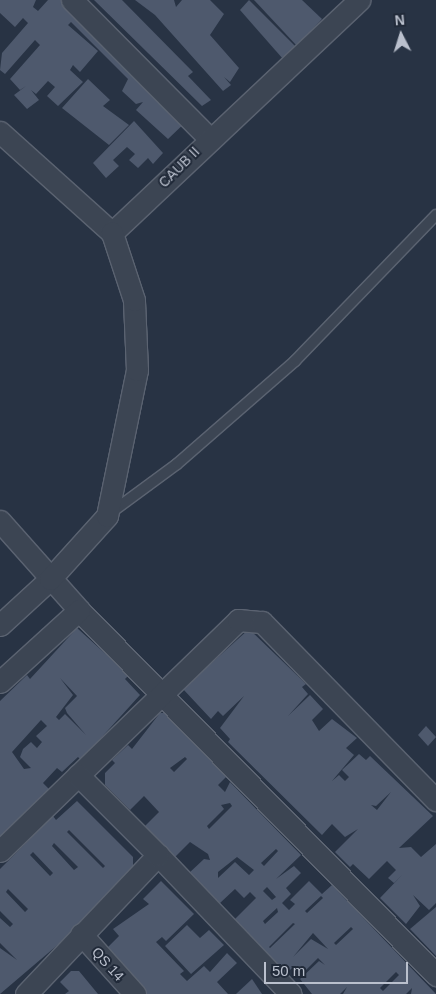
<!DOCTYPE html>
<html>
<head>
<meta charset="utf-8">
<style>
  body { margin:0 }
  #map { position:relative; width:436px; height:994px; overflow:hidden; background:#283344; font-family:Helvetica,sans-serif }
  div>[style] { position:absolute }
  .building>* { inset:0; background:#4e596d }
  .roads { filter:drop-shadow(1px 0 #5b6371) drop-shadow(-1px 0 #5b6371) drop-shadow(0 1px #5b6371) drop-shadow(0 -1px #5b6371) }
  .lane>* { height:10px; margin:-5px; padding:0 5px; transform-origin:5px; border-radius:5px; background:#3c4553 }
  .street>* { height:21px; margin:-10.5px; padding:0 10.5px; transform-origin:10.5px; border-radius:10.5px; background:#3c4553 }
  span { translate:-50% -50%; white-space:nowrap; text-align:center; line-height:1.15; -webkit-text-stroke:4px #212a39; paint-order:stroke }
  .street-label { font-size:14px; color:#bac0cd }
  .north { position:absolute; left:376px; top:10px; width:50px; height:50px; -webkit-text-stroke:4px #212a39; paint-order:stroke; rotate:355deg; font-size:14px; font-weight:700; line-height:20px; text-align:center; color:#bac0cd }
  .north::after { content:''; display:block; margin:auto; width:18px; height:22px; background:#bac0cd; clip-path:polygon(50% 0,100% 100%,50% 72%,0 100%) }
  .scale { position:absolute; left:264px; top:962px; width:144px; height:22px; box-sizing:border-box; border:2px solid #bac0cd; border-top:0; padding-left:6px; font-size:15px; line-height:18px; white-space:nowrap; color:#bac0cd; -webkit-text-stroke:4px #212a39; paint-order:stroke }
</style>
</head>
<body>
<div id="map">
  <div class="building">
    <i style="clip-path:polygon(0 0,36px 0,33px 7px,38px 11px,48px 0,83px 0,189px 119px,168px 139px,136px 110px,143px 102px,136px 104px,122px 91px,128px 79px,71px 22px,68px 25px,98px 51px,80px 72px,73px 65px,70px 70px,83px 82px,58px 106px,47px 96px,55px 87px,48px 81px,36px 94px,31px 90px,39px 100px,27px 109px,14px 95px,26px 86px,20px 90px,10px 79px,40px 45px,35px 40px,5px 74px,0 70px,2px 53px,28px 23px,23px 18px,15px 27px,0 13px)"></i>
    <i style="clip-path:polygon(94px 0,122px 0,193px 72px,188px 76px,211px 100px,202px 106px)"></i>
    <i style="clip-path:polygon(135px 0,174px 0,176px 7px,182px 0,210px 0,224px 14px,210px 35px,239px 68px,230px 82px,224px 77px,231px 85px,223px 91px,155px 15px)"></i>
    <i style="clip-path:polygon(249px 0,295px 46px,283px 59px,240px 10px)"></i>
    <i style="clip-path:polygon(254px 0,302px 0,322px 19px,297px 46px)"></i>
    <i style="clip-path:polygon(88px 79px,110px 100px,103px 106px,129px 125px,109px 145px,62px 108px)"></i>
    <i style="clip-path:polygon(134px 121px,163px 153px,153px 164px,148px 158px,138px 168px,129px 160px,135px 154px,127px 147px,113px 160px,119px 166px,106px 178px,93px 163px)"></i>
    <i style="clip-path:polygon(evenodd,77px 628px,129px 675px,125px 679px,140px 695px,81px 760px,78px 757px,62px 772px,57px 768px,43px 783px,50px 790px,0 837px,0 701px,27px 675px,30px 679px,77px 628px,60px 678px,77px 696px,65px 708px,67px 713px,86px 735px,65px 714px,59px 720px,56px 717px,73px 695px,60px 678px,77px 628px,41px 720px,47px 726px,36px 736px,42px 742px,37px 748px,31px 742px,23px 749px,20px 757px,31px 768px,24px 769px,12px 752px,41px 720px)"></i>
    <i style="clip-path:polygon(evenodd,249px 629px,306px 684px,302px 687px,308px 694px,288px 716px,310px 695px,323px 709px,312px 720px,319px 731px,332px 719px,357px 738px,346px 748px,354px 755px,332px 781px,339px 775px,345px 781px,349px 777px,342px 770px,359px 754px,366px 760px,370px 756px,433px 816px,399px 848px,411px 847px,421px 857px,436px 844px,436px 903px,429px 910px,413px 895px,420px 906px,406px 924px,380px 898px,403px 874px,394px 883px,388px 878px,396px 870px,387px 861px,369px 879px,353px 864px,350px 867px,335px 852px,358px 829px,345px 837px,332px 824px,322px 835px,228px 742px,230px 739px,220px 728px,244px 696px,223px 716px,218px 711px,211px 719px,183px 689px,249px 629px,391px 792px,377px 810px,371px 805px,376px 806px,391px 792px)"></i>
    <i style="clip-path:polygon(evenodd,160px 713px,165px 713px,227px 776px,218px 785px,225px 792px,230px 782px,301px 855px,276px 879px,294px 866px,301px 873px,286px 888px,291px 894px,282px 903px,289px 910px,295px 904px,290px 900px,309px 881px,322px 894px,332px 885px,436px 994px,411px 994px,412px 988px,406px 994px,343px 994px,347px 987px,340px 994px,312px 994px,300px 979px,319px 961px,325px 965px,318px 958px,301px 975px,293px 967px,285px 975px,233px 921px,256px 898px,250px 892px,244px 898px,235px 889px,220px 903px,188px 874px,204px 859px,210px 860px,208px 854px,190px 842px,173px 859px,143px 828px,159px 812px,144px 796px,130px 810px,105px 785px,105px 773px,115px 763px,112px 760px,128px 745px,132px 749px,160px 713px,185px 757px,187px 759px,174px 772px,170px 768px,185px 757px,160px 713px,230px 803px,232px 806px,209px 829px,207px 826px,224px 809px,221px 805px,230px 803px,160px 713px,276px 849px,278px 851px,264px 866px,261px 863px,276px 849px,160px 713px,237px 857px,254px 870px,249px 875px,235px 862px,218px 878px,218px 872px,237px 857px,160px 713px,267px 887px,276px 897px,272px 900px,263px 891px,267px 887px,160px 713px,321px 896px,323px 898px,307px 913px,305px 911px,321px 896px,160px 713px,277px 908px,278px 912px,265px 924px,263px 921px,277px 908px,160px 713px,293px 923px,295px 924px,270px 948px,269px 947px,293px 923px,160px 713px,351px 927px,353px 929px,336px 945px,334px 943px,351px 927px,160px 713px,313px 933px,328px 949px,311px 939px,293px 957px,313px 933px,160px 713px,396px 972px,399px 975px,383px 991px,380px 988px,396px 972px)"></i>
    <i style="clip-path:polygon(426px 726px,436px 737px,428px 746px,418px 735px)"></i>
    <i style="clip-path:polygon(evenodd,77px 801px,133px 857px,133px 868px,74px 931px,0 994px,0 948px,17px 960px,0 943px,0 918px,10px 927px,13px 924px,0 911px,0 869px,53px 816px,56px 820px,77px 801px,69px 830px,105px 866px,103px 868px,67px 832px,69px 830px,77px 801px,54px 843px,78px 867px,74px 870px,52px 846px,54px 843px,77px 801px,33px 852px,53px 873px,50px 876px,30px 855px,33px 852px,77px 801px,8px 889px,28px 909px,25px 912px,6px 892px,8px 889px)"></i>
    <i style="clip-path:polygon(161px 881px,194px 914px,166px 941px,162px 937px,156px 942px,184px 971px,180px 974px,187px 981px,204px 966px,210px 972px,227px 953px,237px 963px,217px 982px,228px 994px,143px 994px,104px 951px,119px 936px,113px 929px,149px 904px,143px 899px)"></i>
    <i style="clip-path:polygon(436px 907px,436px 956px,410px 929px)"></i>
    <i style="clip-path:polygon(187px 925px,200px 938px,209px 930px,224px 945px,191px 974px,165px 946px)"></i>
    <i style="clip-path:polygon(71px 971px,79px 971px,98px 994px,65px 994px,69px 991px,60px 982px)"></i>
    <i style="clip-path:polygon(252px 979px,262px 994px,236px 994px)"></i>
  </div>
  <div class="roads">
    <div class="lane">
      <i style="left:109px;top:514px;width:84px;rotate:-36.3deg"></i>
      <i style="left:177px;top:464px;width:157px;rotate:-41.1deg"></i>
      <i style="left:295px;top:361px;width:203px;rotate:-46deg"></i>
    </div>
    <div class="street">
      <i style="left:72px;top:0;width:194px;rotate:45.2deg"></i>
      <i style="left:0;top:132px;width:151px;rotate:42deg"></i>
      <i style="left:112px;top:233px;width:340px;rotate:-43.3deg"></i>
      <i style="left:0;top:521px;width:119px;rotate:48.4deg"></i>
      <i style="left:79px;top:610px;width:511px;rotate:45.63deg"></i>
      <i style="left:0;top:625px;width:68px;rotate:-42.6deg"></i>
      <i style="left:50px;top:579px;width:85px;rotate:-47.9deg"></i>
      <i style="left:107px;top:516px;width:149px;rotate:-78.4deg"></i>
      <i style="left:137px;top:370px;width:70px;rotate:-92.5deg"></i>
      <i style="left:134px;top:300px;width:71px;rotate:-108.2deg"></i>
      <i style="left:0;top:682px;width:107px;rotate:-42.3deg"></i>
      <i style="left:0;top:851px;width:332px;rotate:-44.1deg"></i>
      <i style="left:238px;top:620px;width:24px;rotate:5deg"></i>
      <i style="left:262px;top:622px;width:249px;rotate:45.7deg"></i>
      <i style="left:158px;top:855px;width:192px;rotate:46.3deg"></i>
      <i style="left:81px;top:934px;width:81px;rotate:48deg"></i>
      <i style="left:26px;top:994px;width:192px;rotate:-46.5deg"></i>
      <i style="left:158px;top:855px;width:113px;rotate:-135deg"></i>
    </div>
  </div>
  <div class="street-label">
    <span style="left:179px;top:167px;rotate:-45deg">CAUB II</span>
    <span style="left:108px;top:964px;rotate:48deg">QS 14</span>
  </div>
  <div class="north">N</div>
  <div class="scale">50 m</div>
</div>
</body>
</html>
